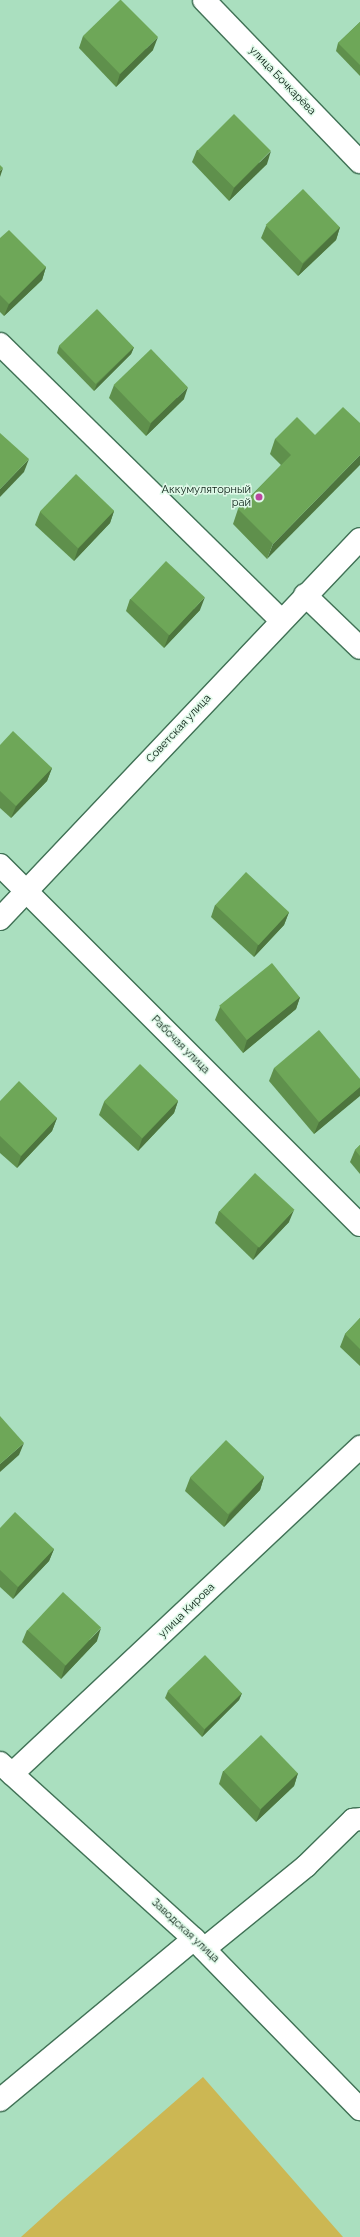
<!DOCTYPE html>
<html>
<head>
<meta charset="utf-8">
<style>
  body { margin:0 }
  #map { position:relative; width:360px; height:2237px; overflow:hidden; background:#aadfbf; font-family:Raleway,sans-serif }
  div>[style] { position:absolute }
  .green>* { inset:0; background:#ccb753 }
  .roads { filter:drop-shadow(1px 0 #417256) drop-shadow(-1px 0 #417256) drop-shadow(0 1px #417256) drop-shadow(0 -1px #417256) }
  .minor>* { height:22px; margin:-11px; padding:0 11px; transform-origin:11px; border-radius:11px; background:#fff }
  .wall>* { inset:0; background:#5f904c }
  .shaded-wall>* { inset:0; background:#4d753e }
  .building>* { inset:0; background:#6ea758; transform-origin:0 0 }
  .dots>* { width:11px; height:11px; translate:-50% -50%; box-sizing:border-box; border:2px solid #dff9e8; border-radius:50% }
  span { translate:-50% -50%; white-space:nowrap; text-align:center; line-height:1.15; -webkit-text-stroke:3px #dff9e8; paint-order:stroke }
  .street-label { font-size:11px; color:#071c11 }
  .poi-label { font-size:11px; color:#071c11 }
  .right { translate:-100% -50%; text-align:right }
</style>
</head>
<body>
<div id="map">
  <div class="green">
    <i style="clip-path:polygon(203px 2077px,343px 2237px,21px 2237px,63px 2199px)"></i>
  </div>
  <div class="roads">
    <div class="minor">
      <i style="left:204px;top:0;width:225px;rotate:46.1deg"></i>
      <i style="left:0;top:344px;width:394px;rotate:44.5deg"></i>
      <i style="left:305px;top:595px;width:76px;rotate:43.9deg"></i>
      <i style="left:0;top:865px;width:509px;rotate:45deg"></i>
      <i style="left:0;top:919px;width:523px;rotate:-46.55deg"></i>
      <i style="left:0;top:1763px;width:262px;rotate:42.2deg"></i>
      <i style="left:194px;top:1939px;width:238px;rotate:45.7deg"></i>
      <i style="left:12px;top:1774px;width:478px;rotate:-43.2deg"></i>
      <i style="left:204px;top:1949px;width:132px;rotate:-39.1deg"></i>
      <i style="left:306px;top:1866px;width:66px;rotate:-44.4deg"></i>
      <i style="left:353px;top:1820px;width:7px;rotate:-8deg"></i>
      <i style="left:0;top:2100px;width:252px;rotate:-39.7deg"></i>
    </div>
  </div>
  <div class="wall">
    <i style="clip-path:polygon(360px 22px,360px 76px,336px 51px,338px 43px)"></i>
    <i style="clip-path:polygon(83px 36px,153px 50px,116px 87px,79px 48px)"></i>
    <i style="clip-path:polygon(197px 150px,267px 164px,229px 201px,192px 162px)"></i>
    <i style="clip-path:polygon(266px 226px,340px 227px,336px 240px,298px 276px,261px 238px)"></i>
    <i style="clip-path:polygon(0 238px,46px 267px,42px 280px,4px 316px,0 312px)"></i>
    <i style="clip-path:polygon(59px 346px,134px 347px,131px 354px,94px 391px,57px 353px)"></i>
    <i style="clip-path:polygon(114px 385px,184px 399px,146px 436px,109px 398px)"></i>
    <i style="clip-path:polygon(315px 435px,267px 559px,233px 524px,238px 509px,281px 465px,270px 454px,275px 439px)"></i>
    <i style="clip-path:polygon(114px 511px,110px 523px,74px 561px,35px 525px,40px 512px)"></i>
    <i style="clip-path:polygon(130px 599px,200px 610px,164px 648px,126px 611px)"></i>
    <i style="clip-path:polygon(0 745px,52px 768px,47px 781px,11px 818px,0 808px)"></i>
    <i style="clip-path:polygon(215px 905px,289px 912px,284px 925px,254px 957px,211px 917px)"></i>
    <i style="clip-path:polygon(300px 997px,296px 1009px,243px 1053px,215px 1020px,220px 1007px)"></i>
    <i style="clip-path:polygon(274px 1068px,360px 1079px,360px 1095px,314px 1134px,269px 1081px)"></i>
    <i style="clip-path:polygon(0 1101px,57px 1118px,52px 1131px,17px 1168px,0 1153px)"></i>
    <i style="clip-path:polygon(178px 1101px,174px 1113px,138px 1151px,99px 1115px,104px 1102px)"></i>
    <i style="clip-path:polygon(360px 1145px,360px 1174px,350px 1162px,355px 1150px)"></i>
    <i style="clip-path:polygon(219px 1211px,289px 1222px,253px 1260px,215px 1223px)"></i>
    <i style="clip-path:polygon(360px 1318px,360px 1366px,340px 1347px,345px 1334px)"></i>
    <i style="clip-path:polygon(264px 1477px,260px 1490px,224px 1527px,185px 1491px,190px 1478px)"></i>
    <i style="clip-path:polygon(0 1528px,54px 1549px,49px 1561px,13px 1599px,0 1587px)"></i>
    <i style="clip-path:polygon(27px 1630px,97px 1641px,61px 1679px,22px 1642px)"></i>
    <i style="clip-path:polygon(168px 1691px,242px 1693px,239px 1700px,202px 1737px,165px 1698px)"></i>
    <i style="clip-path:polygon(223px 1771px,298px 1773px,294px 1786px,256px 1822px,219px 1784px)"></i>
  </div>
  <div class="shaded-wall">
    <i style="clip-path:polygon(158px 37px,153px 50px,116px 87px,120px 74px)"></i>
    <i style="clip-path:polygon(271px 151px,267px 164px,229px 201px,234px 188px)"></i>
    <i style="clip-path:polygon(3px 168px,0 177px,0 171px)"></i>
    <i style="clip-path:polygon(340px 227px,336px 240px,298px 276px,303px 264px)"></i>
    <i style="clip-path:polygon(46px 267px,42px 280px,4px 316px,9px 304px)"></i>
    <i style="clip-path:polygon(134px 347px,131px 354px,94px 391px,97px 384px)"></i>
    <i style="clip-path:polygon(188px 387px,184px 399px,146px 436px,151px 423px)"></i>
    <i style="clip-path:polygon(360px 455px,360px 465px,267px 559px,273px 544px)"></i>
    <i style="clip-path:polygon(29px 459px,24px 472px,0 497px,0 489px)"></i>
    <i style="clip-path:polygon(114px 511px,110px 523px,74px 561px,78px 549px)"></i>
    <i style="clip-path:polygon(205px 597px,200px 610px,164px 648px,169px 635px)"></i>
    <i style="clip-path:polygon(52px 768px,47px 781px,11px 818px,16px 806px)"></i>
    <i style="clip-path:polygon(289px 912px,284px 925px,254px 957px,258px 945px)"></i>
    <i style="clip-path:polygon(300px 997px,296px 1009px,243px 1053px,247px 1040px)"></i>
    <i style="clip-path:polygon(360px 1087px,360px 1096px,314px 1134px,319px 1122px)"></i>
    <i style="clip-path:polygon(178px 1101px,174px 1113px,138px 1151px,142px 1139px)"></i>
    <i style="clip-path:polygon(57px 1118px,52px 1131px,17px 1168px,21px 1156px)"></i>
    <i style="clip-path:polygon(294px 1210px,289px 1222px,253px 1260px,258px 1247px)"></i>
    <i style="clip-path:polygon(24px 1443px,19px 1455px,0 1472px,0 1464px)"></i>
    <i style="clip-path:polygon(264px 1477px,260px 1490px,224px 1527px,229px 1515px)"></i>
    <i style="clip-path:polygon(54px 1549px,49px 1561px,13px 1599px,18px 1587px)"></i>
    <i style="clip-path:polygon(101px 1628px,97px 1641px,61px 1679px,65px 1666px)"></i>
    <i style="clip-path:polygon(242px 1693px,239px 1700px,202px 1737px,205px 1729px)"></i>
    <i style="clip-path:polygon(298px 1773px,294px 1786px,256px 1822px,261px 1809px)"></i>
  </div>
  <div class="building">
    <i style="clip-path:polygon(120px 0,121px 0,158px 37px,120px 74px,83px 36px)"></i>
    <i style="clip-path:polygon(360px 22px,360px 65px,338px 43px)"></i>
    <i style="left:234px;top:114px;width:52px;height:52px;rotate:45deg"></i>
    <i style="clip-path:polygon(0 165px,3px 168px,0 171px)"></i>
    <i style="left:303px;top:189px;width:53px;height:52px;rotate:46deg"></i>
    <i style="clip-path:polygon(9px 230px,46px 267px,9px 304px,0 295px,0 238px)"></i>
    <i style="left:97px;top:309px;width:53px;height:53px;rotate:46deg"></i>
    <i style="left:151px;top:349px;width:53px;height:52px;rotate:46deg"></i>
    <i style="clip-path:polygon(343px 407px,360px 423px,360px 455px,273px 544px,238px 509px,291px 455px,275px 439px,297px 417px,315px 435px)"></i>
    <i style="clip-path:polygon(0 433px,29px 459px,0 489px)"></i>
    <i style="left:76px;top:474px;width:53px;height:52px;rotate:44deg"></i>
    <i style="left:166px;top:561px;width:53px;height:52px;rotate:43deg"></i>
    <i style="clip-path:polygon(13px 731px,52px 768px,16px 806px,0 791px,0 745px)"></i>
    <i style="left:246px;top:872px;width:59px;height:45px;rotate:43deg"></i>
    <i style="left:272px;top:963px;width:44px;height:68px;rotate:51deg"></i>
    <i style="clip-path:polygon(319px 1030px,360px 1079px,360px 1087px,319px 1122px,274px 1068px)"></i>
    <i style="left:140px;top:1064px;width:53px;height:52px;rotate:44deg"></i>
    <i style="clip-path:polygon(19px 1081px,57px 1118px,21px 1156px,0 1136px,0 1101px)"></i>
    <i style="clip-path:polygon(360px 1145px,360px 1156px,355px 1150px)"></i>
    <i style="left:255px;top:1173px;width:54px;height:52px;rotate:43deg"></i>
    <i style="clip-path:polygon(360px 1318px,360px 1349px,345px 1334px)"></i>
    <i style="clip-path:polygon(0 1416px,24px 1443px,0 1464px)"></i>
    <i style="left:226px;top:1440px;width:53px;height:52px;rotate:44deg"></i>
    <i style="clip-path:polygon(15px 1512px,54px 1549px,18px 1587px,0 1570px,0 1528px)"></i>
    <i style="left:63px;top:1592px;width:52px;height:52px;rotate:43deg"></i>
    <i style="left:205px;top:1655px;width:53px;height:52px;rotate:46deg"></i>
    <i style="left:261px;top:1735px;width:53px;height:52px;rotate:46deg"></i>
  </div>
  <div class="dots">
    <i style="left:259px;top:497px;background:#bb47a0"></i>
  </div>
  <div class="street-label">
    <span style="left:282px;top:81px;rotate:46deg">улица Бочкарёва</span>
    <span style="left:179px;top:729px;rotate:-47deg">Советская улица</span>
    <span style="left:180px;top:1045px;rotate:45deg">Рабочая улица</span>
    <span style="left:187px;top:1611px;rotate:-44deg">улица Кирова</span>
    <span style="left:185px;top:1931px;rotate:43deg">Заводская улица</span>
  </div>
  <div class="poi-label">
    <span class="right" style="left:251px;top:497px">Аккумуляторный<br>рай</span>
  </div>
</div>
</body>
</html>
